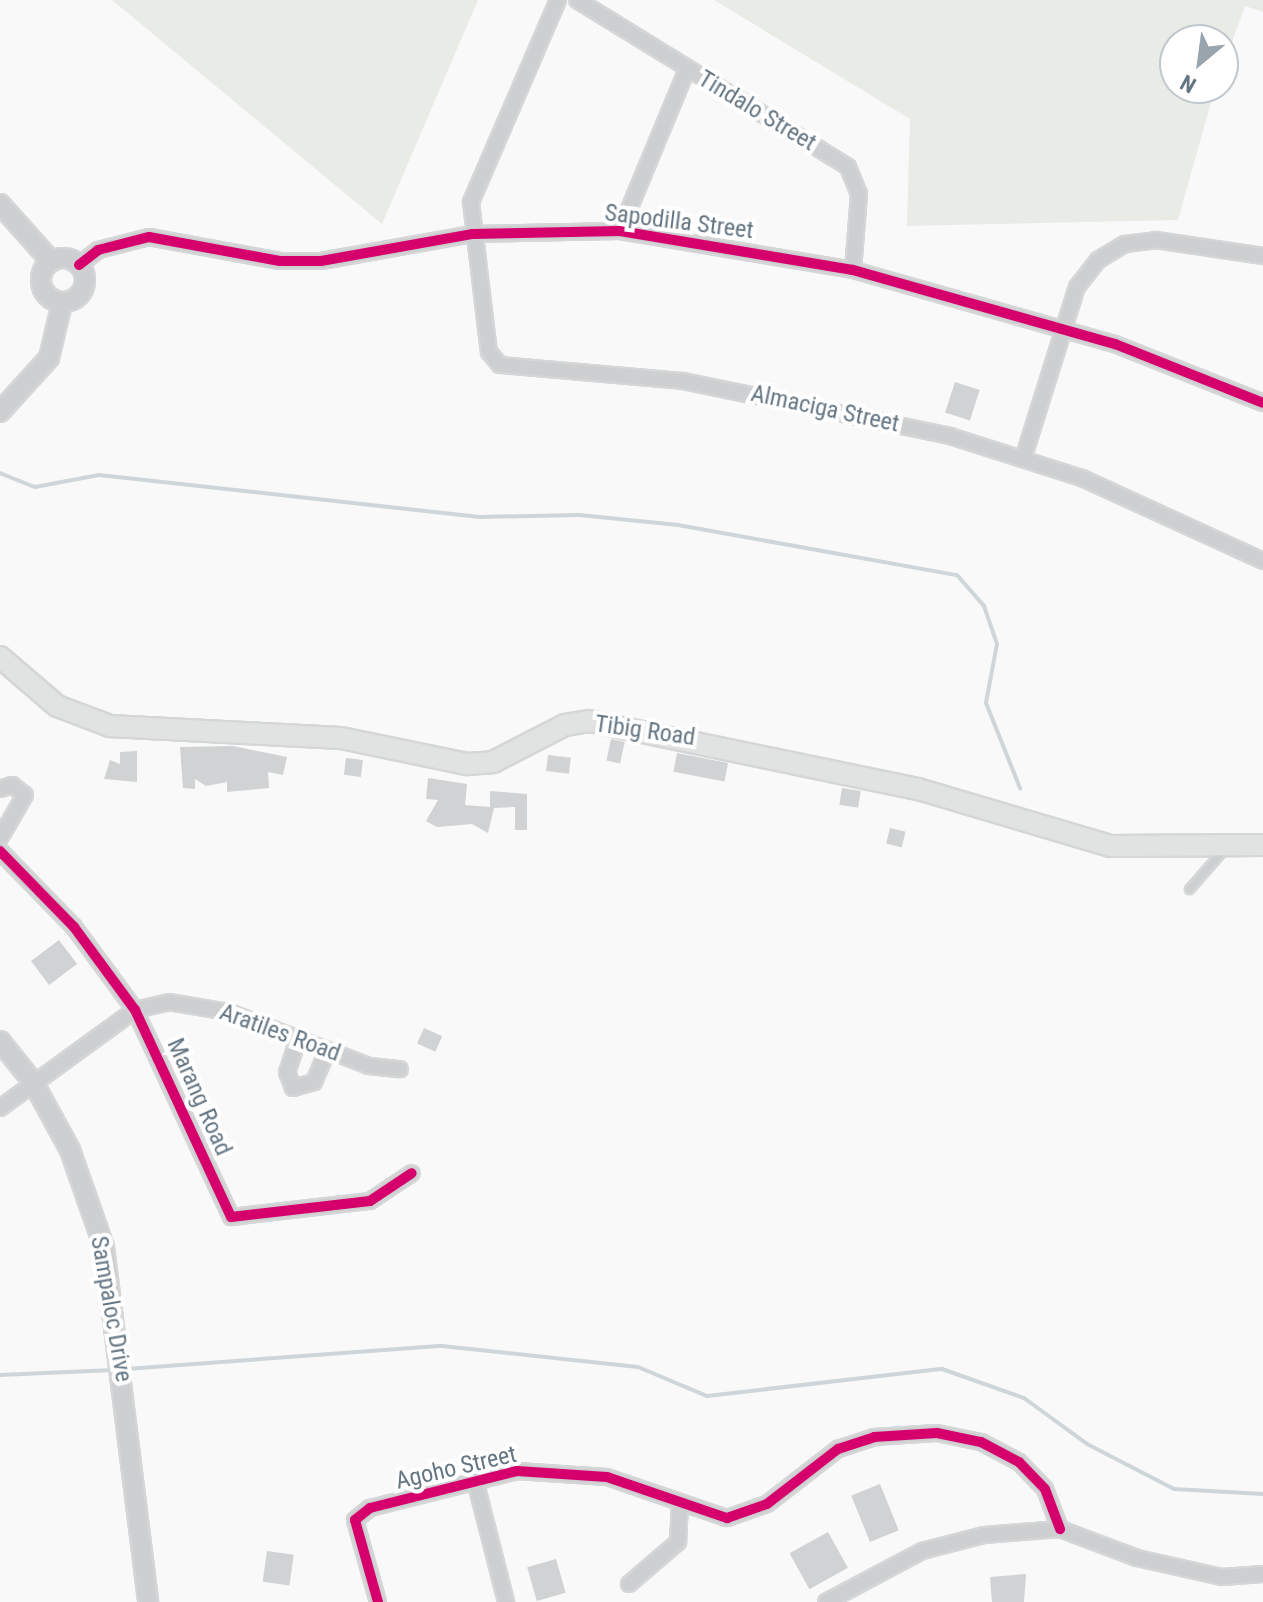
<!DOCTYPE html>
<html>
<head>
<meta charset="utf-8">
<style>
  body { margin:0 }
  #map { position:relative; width:1263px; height:1602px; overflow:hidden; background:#f9f9f9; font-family:"Roboto Condensed",sans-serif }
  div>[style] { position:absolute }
  .green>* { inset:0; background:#e8ebe6 }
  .stream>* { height:4px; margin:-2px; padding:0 2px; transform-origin:2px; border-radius:2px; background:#ced6d9 }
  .building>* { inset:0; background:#d0d2d3; transform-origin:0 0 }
  .roads { filter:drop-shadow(2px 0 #d5d6d7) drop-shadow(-2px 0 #d5d6d7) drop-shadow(0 2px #d5d6d7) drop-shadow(0 -2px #d5d6d7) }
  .service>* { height:7px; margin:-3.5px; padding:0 3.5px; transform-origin:3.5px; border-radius:3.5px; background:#cecfd0 }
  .minor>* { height:14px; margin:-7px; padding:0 7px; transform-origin:7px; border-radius:7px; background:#cecfd0 }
  .tertiary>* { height:18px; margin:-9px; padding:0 9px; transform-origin:9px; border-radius:9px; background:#cecfd0 }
  .tertiary>.ring { margin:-9px; padding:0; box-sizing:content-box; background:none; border:18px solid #cecfd0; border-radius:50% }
  .secondary>* { height:20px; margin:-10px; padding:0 10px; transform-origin:10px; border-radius:10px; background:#e1e2e2 }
  .cycleway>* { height:10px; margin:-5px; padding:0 5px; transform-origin:5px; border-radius:5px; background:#d6006c }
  span { translate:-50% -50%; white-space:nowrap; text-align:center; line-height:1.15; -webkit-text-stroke:8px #fff; paint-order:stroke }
  .street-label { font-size:24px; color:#657683 }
  .north { position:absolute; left:1159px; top:24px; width:80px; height:80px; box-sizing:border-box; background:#fff; border:2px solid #c1c8cd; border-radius:50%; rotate:209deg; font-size:22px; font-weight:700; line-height:32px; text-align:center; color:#657683 }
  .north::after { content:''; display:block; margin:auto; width:28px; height:36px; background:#99a4ac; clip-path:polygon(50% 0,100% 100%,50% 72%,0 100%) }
</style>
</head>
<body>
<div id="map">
  <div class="green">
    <i style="clip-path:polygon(112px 0,478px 0,382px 224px)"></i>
    <i style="clip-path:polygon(714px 0,1263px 0,1263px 12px,1245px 6px,1223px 67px,1223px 40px,1175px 40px,1175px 88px,1215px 88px,1178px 220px,907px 226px,910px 119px)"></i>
  </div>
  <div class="stream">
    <i style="left:0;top:473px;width:38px;rotate:22deg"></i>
    <i style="left:35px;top:487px;width:65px;rotate:-10.6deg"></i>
    <i style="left:99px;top:475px;width:383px;rotate:6.3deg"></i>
    <i style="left:480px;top:517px;width:99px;rotate:-1.2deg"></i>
    <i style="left:579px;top:515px;width:100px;rotate:5.8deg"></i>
    <i style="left:678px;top:525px;width:283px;rotate:10.2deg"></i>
    <i style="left:957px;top:575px;width:41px;rotate:48.9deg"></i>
    <i style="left:984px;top:606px;width:40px;rotate:71.1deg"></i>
    <i style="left:997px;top:644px;width:60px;rotate:100.6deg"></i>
    <i style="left:986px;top:703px;width:92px;rotate:68.2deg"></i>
    <i style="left:126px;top:1369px;width:317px;rotate:-4.2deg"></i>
    <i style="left:442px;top:1346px;width:197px;rotate:6.1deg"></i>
    <i style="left:638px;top:1367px;width:75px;rotate:22.8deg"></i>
    <i style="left:707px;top:1396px;width:237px;rotate:-6.6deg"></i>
    <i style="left:942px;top:1369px;width:87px;rotate:19.5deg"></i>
    <i style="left:1024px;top:1398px;width:78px;rotate:36.1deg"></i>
    <i style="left:1087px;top:1444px;width:98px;rotate:27.3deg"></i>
    <i style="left:1174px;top:1489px;width:89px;rotate:3.2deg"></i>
    <i style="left:0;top:1375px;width:113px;rotate:-2.5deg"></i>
  </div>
  <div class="building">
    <i style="left:955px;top:382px;width:26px;height:32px;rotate:18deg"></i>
    <i style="left:611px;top:739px;width:14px;height:22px;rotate:12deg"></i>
    <i style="clip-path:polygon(233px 746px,287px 757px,283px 775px,268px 772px,269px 788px,227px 792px,227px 782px,206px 786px,195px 779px,195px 789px,183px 788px,180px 747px)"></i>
    <i style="clip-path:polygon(137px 751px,137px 782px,104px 779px,110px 760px,120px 764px,120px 752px)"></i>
    <i style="left:677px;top:753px;width:52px;height:19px;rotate:11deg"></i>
    <i style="left:548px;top:755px;width:23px;height:16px;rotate:7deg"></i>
    <i style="left:346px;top:758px;width:17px;height:17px;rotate:7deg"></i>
    <i style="clip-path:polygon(428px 778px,467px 784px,465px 805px,490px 807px,490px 791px,527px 794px,527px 830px,515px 830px,515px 807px,494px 808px,488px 833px,472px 824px,437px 827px,426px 821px,438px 800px,426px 799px)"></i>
    <i style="left:842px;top:788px;width:19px;height:17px;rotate:9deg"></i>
    <i style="left:890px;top:828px;width:16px;height:16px;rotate:14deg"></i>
    <i style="left:59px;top:940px;width:30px;height:35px;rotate:53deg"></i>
    <i style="left:424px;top:1028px;width:20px;height:17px;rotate:24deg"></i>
    <i style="left:880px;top:1484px;width:50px;height:31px;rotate:68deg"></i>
    <i style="left:828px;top:1532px;width:41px;height:44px;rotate:61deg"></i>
    <i style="left:267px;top:1551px;width:27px;height:31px;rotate:8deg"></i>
    <i style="left:556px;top:1559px;width:35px;height:30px;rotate:74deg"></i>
    <i style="clip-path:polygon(1026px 1574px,1024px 1602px,992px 1602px,990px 1577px)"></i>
  </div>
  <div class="roads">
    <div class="service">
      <i style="left:1189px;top:889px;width:52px;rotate:-48.9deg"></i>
    </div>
    <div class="minor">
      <i style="left:558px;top:0;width:220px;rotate:113.3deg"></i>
      <i style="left:471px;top:202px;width:151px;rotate:83.2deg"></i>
      <i style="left:489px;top:352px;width:17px;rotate:50deg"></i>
      <i style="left:500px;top:365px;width:184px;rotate:5deg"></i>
      <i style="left:683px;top:381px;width:273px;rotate:11.6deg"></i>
      <i style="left:950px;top:436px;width:139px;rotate:17.7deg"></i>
      <i style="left:1082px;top:478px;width:199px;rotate:24.6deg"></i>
      <i style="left:577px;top:0;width:318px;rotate:31.6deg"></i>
      <i style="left:848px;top:167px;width:29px;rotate:68deg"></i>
      <i style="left:859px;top:194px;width:76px;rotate:94.5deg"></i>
      <i style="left:620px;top:231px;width:175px;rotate:-67.5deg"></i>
      <i style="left:79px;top:265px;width:24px;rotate:-38deg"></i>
      <i style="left:98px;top:250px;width:53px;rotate:-14.3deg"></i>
      <i style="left:149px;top:237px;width:133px;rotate:10.4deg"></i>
      <i style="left:280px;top:261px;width:41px"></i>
      <i style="left:321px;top:261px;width:153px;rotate:-10.1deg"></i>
      <i style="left:472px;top:234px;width:148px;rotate:-1.2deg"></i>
      <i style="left:620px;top:231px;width:236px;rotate:9.5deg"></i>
      <i style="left:853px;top:270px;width:272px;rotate:15.8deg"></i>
      <i style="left:1115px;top:344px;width:159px;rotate:21.7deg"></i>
      <i style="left:1023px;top:459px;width:180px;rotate:-72.6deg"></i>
      <i style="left:1077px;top:287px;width:34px;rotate:-52deg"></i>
      <i style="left:1098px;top:260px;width:31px;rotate:-31deg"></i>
      <i style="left:1125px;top:244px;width:31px;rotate:-7deg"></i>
      <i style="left:1156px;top:240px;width:108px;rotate:8.5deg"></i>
      <i style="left:0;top:789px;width:13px;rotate:-18deg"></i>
      <i style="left:12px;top:785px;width:16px;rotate:38deg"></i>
      <i style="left:25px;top:795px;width:50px;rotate:120.2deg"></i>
      <i style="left:0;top:851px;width:106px;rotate:45.8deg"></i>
      <i style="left:74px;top:927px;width:103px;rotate:53.7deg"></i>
      <i style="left:135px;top:1010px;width:228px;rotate:65.1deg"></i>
      <i style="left:231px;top:1217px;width:140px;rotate:-6.6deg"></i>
      <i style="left:370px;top:1201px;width:50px;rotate:-33.7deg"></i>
      <i style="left:298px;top:1039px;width:35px;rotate:108deg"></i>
      <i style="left:287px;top:1072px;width:17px;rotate:69deg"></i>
      <i style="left:293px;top:1088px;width:22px;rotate:-16deg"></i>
      <i style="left:314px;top:1082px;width:34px;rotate:-67deg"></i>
      <i style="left:0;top:1108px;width:167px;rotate:-36deg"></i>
      <i style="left:135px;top:1010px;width:35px;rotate:-13deg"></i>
      <i style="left:169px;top:1002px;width:61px;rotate:9.5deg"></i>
      <i style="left:229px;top:1012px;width:150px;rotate:21.1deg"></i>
      <i style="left:369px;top:1066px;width:31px;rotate:6deg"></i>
      <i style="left:475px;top:1480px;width:126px;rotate:75.7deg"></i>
      <i style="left:629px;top:1584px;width:65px;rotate:-40.6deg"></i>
      <i style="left:678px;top:1542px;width:35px;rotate:-87deg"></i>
      <i style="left:378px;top:1602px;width:85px;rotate:-105.7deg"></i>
      <i style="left:355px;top:1520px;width:19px;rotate:-39deg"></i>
      <i style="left:370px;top:1508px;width:152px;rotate:-14.1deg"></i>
      <i style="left:517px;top:1471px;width:90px;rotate:3.8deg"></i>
      <i style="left:607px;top:1477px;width:127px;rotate:18.9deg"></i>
      <i style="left:727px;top:1518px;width:42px;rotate:-19.3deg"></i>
      <i style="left:767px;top:1504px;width:90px;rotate:-37.8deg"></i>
      <i style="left:838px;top:1449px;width:38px;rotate:-18deg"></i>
      <i style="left:874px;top:1437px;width:63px;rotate:-3.6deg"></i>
      <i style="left:937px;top:1433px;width:45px;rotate:11.6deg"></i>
      <i style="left:981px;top:1442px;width:43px;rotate:27.8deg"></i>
      <i style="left:1019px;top:1462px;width:37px;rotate:46deg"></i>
      <i style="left:1045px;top:1489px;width:43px;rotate:69.4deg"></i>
      <i style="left:826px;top:1602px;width:109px;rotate:-28deg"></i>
      <i style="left:922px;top:1551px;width:64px;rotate:-14.5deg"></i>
      <i style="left:984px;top:1535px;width:76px;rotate:-4.5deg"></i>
      <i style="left:1060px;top:1529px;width:82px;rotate:20.6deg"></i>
      <i style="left:1137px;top:1558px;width:87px;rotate:12.6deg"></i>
      <i style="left:1222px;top:1577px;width:41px;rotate:-4.2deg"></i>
    </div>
    <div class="tertiary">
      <i style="left:0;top:204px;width:76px;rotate:48.2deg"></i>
      <i class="ring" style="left:41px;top:258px;width:26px;height:26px"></i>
      <i style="left:0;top:412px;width:73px;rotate:-47.8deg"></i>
      <i style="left:49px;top:358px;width:57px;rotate:-76.7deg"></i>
      <i style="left:0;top:1041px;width:53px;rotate:51.2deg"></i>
      <i style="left:33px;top:1082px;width:77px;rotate:61.4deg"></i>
      <i style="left:70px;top:1150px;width:103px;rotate:70.7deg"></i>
      <i style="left:104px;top:1247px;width:358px;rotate:82.9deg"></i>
    </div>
    <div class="secondary">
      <i style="left:0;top:657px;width:75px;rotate:40.7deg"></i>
      <i style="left:57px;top:706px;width:57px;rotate:20.7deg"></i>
      <i style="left:110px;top:726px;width:231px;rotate:3deg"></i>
      <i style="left:341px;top:738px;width:129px;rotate:11.7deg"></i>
      <i style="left:467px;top:764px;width:26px;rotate:-4deg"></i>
      <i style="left:493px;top:762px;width:81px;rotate:-27.2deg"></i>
      <i style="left:565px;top:725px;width:24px;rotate:-9deg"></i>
      <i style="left:589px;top:721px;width:336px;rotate:11.7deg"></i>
      <i style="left:918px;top:789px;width:201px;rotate:16.5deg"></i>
      <i style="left:1111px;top:846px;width:152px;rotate:-0.4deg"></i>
    </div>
  </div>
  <div class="cycleway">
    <i style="left:79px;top:265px;width:24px;rotate:-38deg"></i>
    <i style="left:98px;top:250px;width:53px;rotate:-14.3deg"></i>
    <i style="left:149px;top:237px;width:133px;rotate:10.4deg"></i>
    <i style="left:280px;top:261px;width:41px"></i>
    <i style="left:321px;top:261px;width:153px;rotate:-10.1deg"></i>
    <i style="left:472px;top:234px;width:148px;rotate:-1.2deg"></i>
    <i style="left:620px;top:231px;width:236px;rotate:9.5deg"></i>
    <i style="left:853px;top:270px;width:272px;rotate:15.8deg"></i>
    <i style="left:1115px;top:344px;width:159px;rotate:21.7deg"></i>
    <i style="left:0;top:851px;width:106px;rotate:45.8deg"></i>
    <i style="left:74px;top:927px;width:103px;rotate:53.7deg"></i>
    <i style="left:135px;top:1010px;width:228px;rotate:65.1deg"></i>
    <i style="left:231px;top:1217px;width:140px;rotate:-6.6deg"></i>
    <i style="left:370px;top:1201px;width:50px;rotate:-33.7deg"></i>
    <i style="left:378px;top:1602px;width:85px;rotate:-105.7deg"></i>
    <i style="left:355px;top:1520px;width:19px;rotate:-39deg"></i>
    <i style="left:370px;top:1508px;width:152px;rotate:-14.1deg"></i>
    <i style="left:517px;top:1471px;width:90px;rotate:3.8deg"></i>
    <i style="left:607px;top:1477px;width:127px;rotate:18.9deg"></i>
    <i style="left:727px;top:1518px;width:42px;rotate:-19.3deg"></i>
    <i style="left:767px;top:1504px;width:90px;rotate:-37.8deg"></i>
    <i style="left:838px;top:1449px;width:38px;rotate:-18deg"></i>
    <i style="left:874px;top:1437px;width:63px;rotate:-3.6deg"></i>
    <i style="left:937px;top:1433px;width:45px;rotate:11.6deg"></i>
    <i style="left:981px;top:1442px;width:43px;rotate:27.8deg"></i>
    <i style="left:1019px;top:1462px;width:37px;rotate:46deg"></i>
    <i style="left:1045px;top:1489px;width:43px;rotate:69.4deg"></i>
  </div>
  <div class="street-label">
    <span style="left:757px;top:111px;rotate:31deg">Tindalo Street</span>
    <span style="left:679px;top:222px;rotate:7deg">Sapodilla Street</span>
    <span style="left:825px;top:409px;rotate:12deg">Almaciga Street</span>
    <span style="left:645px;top:731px;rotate:8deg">Tibig Road</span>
    <span style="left:280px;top:1033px;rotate:20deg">Aratiles Road</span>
    <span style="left:199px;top:1097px;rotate:66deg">Marang Road</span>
    <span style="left:111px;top:1309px;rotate:80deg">Sampaloc Drive</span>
    <span style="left:456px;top:1468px;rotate:-13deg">Agoho Street</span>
  </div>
  <div class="north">N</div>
</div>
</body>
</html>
